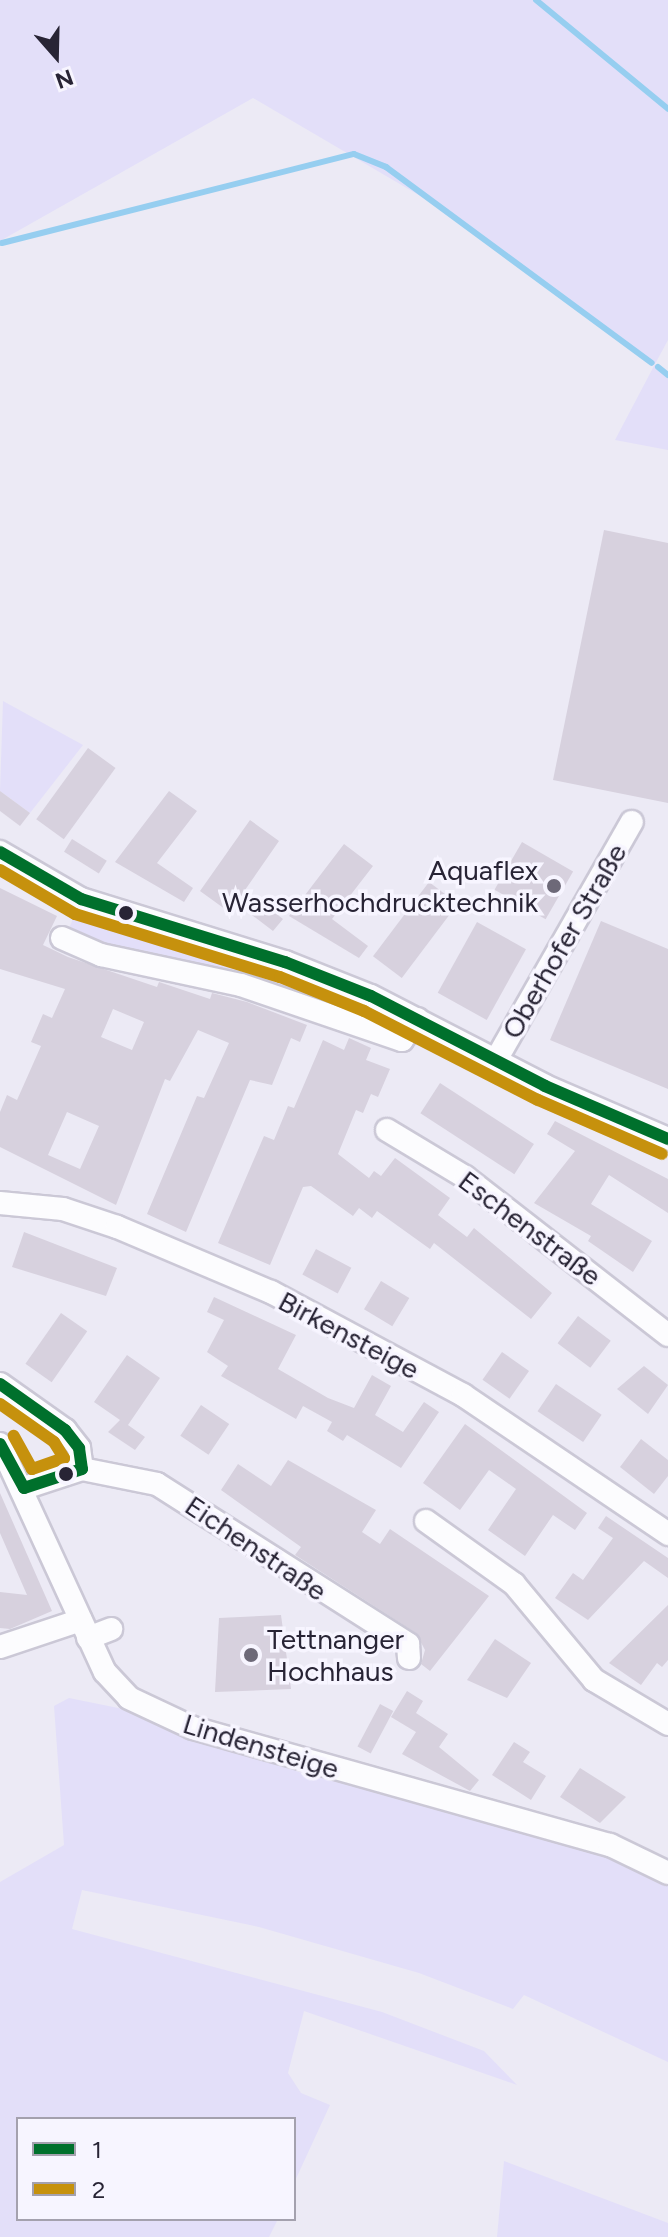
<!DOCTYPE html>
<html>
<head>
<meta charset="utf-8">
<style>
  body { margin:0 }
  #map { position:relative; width:668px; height:2237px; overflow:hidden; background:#eceaf5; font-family:Figtree,sans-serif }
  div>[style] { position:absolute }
  .green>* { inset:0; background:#e3dff9 }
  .stream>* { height:6px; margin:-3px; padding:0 3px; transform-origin:3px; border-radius:3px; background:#96cef0 }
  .building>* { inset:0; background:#d7d1de; transform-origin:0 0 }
  .roads { filter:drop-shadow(2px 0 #cbc8d6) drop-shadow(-2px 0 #cbc8d6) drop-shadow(0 2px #cbc8d6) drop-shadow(0 -2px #cbc8d6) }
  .minor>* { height:22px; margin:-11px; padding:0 11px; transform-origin:11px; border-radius:11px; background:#fcfcfe }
  .bus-1>* { height:12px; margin:-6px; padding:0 6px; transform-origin:6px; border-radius:6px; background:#00702c }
  .bus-2>* { height:12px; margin:-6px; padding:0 6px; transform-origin:6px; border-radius:6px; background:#c6910d }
  .dots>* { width:22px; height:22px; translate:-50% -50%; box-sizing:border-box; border:4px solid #f7f5ff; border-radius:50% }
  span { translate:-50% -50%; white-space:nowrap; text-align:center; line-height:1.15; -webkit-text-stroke:7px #f7f5ff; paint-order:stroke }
  .poi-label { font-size:28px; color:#282435 }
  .right { translate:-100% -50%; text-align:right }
  .left { translate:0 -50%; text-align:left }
  .street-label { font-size:28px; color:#282435 }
  .legend { position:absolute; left:16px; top:2117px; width:280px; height:104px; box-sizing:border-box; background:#f7f5ff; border:2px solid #a4a1ae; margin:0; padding:10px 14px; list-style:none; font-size:24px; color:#282435 }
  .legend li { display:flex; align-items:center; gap:16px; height:40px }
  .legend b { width:40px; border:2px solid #a4a1ae }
  .north { position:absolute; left:16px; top:16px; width:80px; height:80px; -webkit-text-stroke:6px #f7f5ff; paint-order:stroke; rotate:160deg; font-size:22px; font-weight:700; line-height:32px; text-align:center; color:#282435 }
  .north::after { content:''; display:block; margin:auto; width:28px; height:36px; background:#282435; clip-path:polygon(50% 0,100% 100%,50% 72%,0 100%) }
</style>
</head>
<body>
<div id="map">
  <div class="green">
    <i style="clip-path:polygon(0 0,668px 0,668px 340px,655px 364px,668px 374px,668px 450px,615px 440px,655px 364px,468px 224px,253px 98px,0 241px)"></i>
    <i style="clip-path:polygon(3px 701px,83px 745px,30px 813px,0 791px)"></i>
    <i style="clip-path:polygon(76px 912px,318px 985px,394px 1022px,391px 1028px,66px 935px)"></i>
    <i style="clip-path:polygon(69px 1698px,138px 1712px,163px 1727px,609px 1854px,668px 1884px,668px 2062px,524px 1995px,513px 2009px,419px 1973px,259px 1927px,82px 1890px,72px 1929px,382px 2012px,484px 2051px,517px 2085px,304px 2011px,288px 2073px,301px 2093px,330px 2105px,294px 2183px,294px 2119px,18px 2119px,18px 2219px,278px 2219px,269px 2237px,0 2237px,0 1882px,64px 1845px,54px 1706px)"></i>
    <i style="clip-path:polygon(504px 2161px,668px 2223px,668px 2237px,497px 2237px)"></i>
  </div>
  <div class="stream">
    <i style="left:536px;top:0;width:171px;rotate:39.5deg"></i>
    <i style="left:2px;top:243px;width:363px;rotate:-14.2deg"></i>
    <i style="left:354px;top:154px;width:35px;rotate:22deg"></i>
    <i style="left:386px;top:167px;width:330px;rotate:36.4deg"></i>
    <i style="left:658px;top:367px;width:13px;rotate:39deg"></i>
  </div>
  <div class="building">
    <i style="clip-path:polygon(604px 530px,668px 543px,668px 803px,553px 780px)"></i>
    <i style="left:88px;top:748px;width:34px;height:88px;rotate:36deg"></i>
    <i style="clip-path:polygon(0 791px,30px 813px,20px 826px,0 811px)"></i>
    <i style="clip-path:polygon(169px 791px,197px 811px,157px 863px,193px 888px,184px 902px,115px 862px)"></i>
    <i style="clip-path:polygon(250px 820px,279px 841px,245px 890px,283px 919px,273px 931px,236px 903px,229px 912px,200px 891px)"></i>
    <i style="left:72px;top:839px;width:41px;height:15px;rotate:32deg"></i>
    <i style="left:522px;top:842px;width:59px;height:55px;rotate:30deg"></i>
    <i style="clip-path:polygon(344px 844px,373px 866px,332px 919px,368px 946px,359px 958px,289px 916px)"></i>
    <i style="left:429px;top:882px;width:36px;height:93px;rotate:37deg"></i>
    <i style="clip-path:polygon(evenodd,0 888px,57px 916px,43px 945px,68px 957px,157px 987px,159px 982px,210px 999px,212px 993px,247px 1002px,307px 1025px,300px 1042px,291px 1038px,272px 1085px,250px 1080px,186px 1232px,147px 1214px,197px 1096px,204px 1098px,229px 1043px,198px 1030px,170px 1081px,165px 1079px,116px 1205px,0 1147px,0 1112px,7px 1095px,17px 1100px,41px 1046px,31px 1042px,43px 1014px,52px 1018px,65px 989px,0 969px,0 888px,113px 1009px,144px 1022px,132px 1050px,101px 1037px,113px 1009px,0 888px,67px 1112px,99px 1126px,80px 1169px,48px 1155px,67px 1112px)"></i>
    <i style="clip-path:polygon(601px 921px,668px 949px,668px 1089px,550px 1040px)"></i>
    <i style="left:477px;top:922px;width:56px;height:81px;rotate:29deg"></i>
    <i style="clip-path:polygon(349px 1038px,371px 1048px,366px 1060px,390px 1069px,378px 1097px,371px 1094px,363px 1113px,356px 1110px,338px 1154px,369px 1178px,374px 1171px,381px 1176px,395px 1158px,450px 1198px,438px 1215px,467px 1237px,474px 1228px,552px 1293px,531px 1319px,434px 1243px,430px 1249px,377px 1211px,372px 1218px,359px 1208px,353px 1216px,311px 1186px,303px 1187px,270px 1265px,218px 1243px,264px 1136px,274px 1140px,288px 1106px,294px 1108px,323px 1040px,344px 1050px)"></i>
    <i style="left:440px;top:1083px;width:112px;height:36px;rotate:33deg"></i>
    <i style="clip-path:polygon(555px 1121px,668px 1179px,668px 1213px,609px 1175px,591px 1204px,652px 1241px,633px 1272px,588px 1241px,591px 1236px,534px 1203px,575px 1151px,547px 1134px)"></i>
    <i style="clip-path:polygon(24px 1232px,117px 1268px,106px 1296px,12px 1267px)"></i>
    <i style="left:316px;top:1249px;width:40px;height:29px;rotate:28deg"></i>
    <i style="left:381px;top:1281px;width:33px;height:33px;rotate:31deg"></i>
    <i style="clip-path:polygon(214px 1297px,296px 1335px,278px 1369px,328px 1398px,354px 1408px,372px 1375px,391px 1386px,375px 1415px,403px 1432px,424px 1402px,439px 1412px,401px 1468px,347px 1435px,343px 1441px,327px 1431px,332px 1422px,303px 1406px,296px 1419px,221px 1376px,228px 1366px,207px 1352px,224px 1320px,207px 1312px)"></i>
    <i style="left:61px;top:1313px;width:32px;height:62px;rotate:35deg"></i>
    <i style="left:578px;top:1316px;width:41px;height:34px;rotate:37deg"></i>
    <i style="left:502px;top:1352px;width:33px;height:34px;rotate:35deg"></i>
    <i style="clip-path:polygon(127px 1355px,160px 1378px,128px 1425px,145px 1437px,135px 1450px,108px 1432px,120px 1420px,94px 1402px)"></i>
    <i style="clip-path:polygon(644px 1366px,668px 1385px,648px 1414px,617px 1389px)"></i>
    <i style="left:556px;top:1384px;width:55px;height:33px;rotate:34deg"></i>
    <i style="left:201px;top:1405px;width:34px;height:37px;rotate:34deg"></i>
    <i style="clip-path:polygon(465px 1424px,587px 1513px,575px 1530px,553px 1515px,525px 1556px,488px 1530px,516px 1489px,489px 1470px,460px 1510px,423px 1483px)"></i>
    <i style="clip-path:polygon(641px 1439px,668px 1460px,668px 1476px,654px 1494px,620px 1467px)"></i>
    <i style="clip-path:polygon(288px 1460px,376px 1510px,362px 1532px,380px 1544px,390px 1529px,489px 1596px,430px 1671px,421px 1664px,425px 1650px,416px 1633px,295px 1555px,301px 1547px,221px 1490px,238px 1464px,271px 1486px)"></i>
    <i style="clip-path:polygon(0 1493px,52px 1611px,10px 1629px,0 1628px,0 1592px,27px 1595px,0 1533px)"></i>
    <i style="clip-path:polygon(606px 1516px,668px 1558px,668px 1578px,644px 1561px,588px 1620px,555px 1598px,573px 1573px,583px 1580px,613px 1538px,598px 1528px)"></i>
    <i style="clip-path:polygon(668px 1605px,668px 1660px,662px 1667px,657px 1663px,641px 1685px,609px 1663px)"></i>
    <i style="clip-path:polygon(281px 1615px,291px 1689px,215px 1692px,219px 1618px)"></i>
    <i style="clip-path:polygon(495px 1639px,531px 1663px,507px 1698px,467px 1680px)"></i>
    <i style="clip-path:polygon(407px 1691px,423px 1701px,416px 1713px,448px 1734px,439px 1747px,479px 1780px,470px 1791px,402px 1754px,416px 1732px,391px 1717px)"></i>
    <i style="left:380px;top:1704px;width:15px;height:48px;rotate:28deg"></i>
    <i style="clip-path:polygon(514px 1742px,530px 1752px,523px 1762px,546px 1776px,531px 1800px,492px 1775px)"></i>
    <i style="clip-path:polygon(580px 1768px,626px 1797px,600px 1823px,560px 1797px)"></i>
  </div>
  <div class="roads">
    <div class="minor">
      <i style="left:0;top:852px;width:94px;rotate:30.1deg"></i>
      <i style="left:81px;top:899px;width:214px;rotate:17.2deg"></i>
      <i style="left:285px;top:962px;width:92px;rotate:21.6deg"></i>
      <i style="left:371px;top:996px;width:196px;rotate:27.3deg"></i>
      <i style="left:545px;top:1086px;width:134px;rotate:23.3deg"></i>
      <i style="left:62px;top:938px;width:43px;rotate:23.6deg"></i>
      <i style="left:101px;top:955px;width:143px;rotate:12.1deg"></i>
      <i style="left:241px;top:985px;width:170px;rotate:18.9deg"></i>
      <i style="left:402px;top:1040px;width:26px;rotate:-54deg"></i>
      <i style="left:496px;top:1060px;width:274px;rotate:-60.3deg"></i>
      <i style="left:387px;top:1130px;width:91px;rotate:31.1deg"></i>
      <i style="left:465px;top:1177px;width:257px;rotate:37.9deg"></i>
      <i style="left:0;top:1203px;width:63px;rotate:5.4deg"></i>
      <i style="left:63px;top:1209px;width:57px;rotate:18.4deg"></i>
      <i style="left:117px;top:1227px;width:167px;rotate:22.9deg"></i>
      <i style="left:271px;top:1292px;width:218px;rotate:28.2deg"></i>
      <i style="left:463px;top:1395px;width:248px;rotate:34.1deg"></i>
      <i style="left:0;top:1384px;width:80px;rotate:35.3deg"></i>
      <i style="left:65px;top:1430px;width:23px;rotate:52deg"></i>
      <i style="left:79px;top:1448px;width:21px;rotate:82deg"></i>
      <i style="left:0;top:1444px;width:251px;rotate:65.3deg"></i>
      <i style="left:105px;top:1672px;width:35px;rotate:47deg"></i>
      <i style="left:129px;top:1698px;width:71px;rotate:25.1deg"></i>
      <i style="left:193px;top:1728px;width:433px;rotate:15.7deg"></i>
      <i style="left:610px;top:1845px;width:64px;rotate:25.8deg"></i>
      <i style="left:24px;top:1488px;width:61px;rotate:-18.1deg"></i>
      <i style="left:82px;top:1469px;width:76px;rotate:11.3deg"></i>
      <i style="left:157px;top:1484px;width:298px;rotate:32.5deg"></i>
      <i style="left:408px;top:1644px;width:14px;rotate:86deg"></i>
      <i style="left:426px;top:1521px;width:108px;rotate:35.6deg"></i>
      <i style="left:514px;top:1584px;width:125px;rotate:50.2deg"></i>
      <i style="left:594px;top:1680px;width:86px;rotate:30.7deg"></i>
      <i style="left:88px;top:1638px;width:25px;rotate:-21deg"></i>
      <i style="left:0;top:1647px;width:85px;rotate:-18.4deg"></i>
    </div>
  </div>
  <div class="bus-1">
    <i style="left:0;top:852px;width:94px;rotate:30.1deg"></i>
    <i style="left:81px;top:899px;width:214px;rotate:17.2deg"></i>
    <i style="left:285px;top:962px;width:92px;rotate:21.6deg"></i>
    <i style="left:371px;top:996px;width:196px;rotate:27.3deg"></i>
    <i style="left:545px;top:1086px;width:134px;rotate:23.3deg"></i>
    <i style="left:0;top:1384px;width:80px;rotate:35.3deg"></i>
    <i style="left:65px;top:1430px;width:23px;rotate:52deg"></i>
    <i style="left:79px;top:1448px;width:21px;rotate:82deg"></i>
    <i style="left:82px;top:1469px;width:61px;rotate:161.9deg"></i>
    <i style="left:24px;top:1488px;width:50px;rotate:-118.6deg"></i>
  </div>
  <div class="bus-2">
    <i style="left:0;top:870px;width:87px;rotate:30.4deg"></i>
    <i style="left:75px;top:914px;width:214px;rotate:17.1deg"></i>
    <i style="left:280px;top:977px;width:91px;rotate:22deg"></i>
    <i style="left:364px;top:1011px;width:195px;rotate:27.1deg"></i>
    <i style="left:538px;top:1100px;width:135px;rotate:23.5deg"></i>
    <i style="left:0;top:1404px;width:66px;rotate:35.1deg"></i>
    <i style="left:54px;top:1442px;width:19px;rotate:58deg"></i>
    <i style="left:64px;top:1458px;width:34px;rotate:161deg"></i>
    <i style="left:32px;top:1469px;width:38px;rotate:-119deg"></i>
  </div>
  <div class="dots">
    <i style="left:554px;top:886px;background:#6d6978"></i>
    <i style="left:126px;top:913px;background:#282435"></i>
    <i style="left:66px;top:1474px;background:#282435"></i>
    <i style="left:251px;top:1655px;background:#6d6978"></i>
  </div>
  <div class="poi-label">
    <span class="right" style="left:538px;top:886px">Aquaflex<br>Wasserhochdrucktechnik</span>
    <span class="left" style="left:267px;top:1655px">Tettnanger<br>Hochhaus</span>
  </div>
  <div class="street-label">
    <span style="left:564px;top:941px;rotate:-60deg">Oberhofer Straße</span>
    <span style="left:530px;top:1228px;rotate:37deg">Eschenstraße</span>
    <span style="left:349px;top:1335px;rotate:28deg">Birkensteige</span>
    <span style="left:256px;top:1548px;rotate:34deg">Eichenstraße</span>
    <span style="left:261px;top:1746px;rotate:17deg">Lindensteige</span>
  </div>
  <ul class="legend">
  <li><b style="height:10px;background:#00702c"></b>1</li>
  <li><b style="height:10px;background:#c6910d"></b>2</li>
  </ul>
  <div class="north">N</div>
</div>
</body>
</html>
